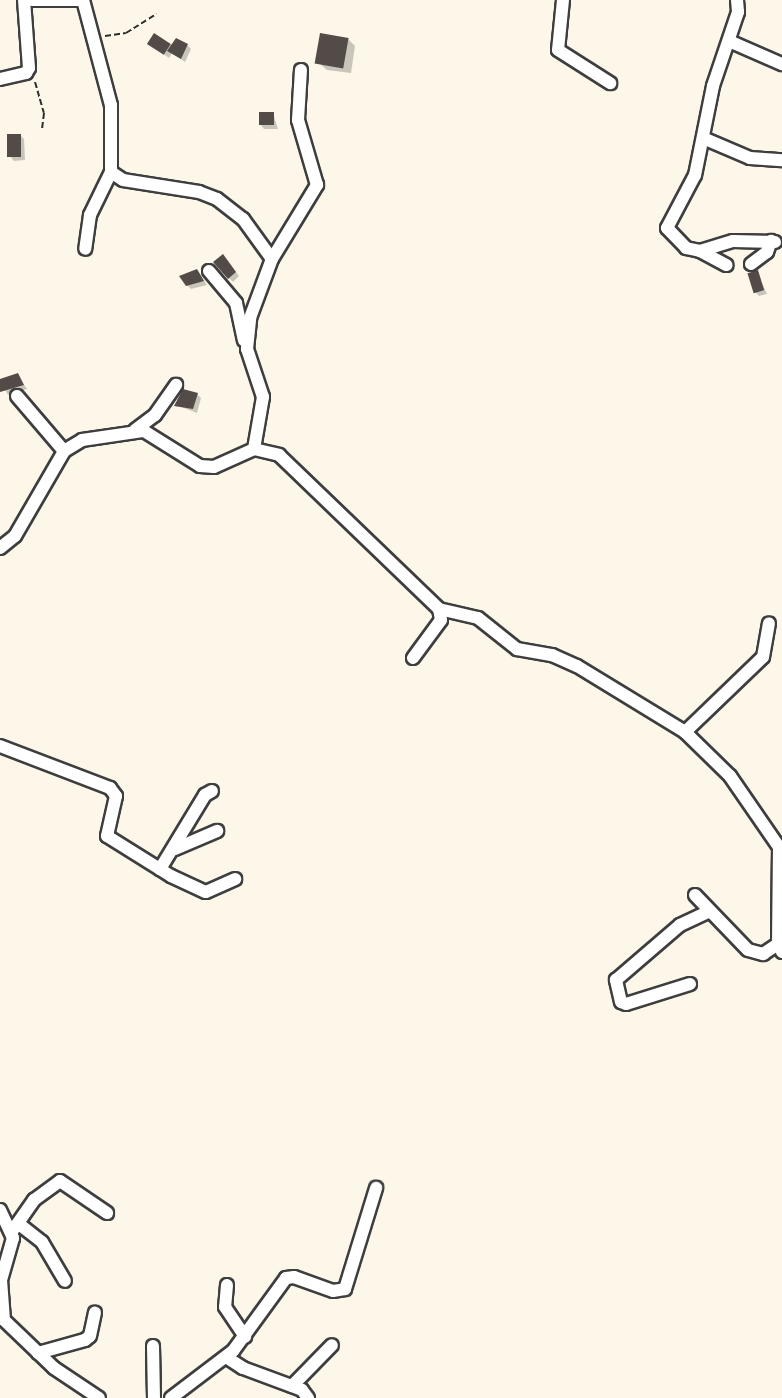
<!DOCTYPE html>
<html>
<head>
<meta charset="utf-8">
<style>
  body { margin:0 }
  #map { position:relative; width:782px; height:1398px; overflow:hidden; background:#fdf7ea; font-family:"Times New Roman",serif }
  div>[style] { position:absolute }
  .shadow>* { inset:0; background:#0003 }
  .building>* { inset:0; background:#524b48; transform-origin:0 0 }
  .path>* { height:2px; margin-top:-1px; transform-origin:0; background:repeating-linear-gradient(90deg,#2d2d2d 0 6px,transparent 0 9px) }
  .roads { filter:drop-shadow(2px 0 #3e3e3e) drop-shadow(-2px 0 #3e3e3e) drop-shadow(0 2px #3e3e3e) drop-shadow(0 -2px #3e3e3e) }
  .minor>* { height:12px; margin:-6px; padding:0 6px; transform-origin:6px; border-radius:6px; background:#fff }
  span { translate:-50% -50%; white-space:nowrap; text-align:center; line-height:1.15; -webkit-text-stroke:6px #fff; paint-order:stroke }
</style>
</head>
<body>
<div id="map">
  <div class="shadow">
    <i style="clip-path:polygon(348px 39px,355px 46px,351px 73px,327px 70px,320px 64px)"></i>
    <i style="clip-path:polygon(149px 44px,187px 45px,191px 49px,185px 62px,172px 53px,169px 58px)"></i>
    <i style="clip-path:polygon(273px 113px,278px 129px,264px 129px,260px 124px)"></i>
    <i style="clip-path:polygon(20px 135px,24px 139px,25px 160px,14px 161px,10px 156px)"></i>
    <i style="clip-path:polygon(227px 260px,239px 276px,233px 282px,229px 278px)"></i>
    <i style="clip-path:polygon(197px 270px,207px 285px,191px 289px,187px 285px)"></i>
    <i style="clip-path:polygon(757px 272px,767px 294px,759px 296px,755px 292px)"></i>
    <i style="clip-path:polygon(17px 375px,27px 389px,8px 395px,0 381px)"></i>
    <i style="clip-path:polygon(197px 394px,201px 398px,197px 413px,176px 405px)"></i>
  </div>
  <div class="building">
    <i style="left:154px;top:33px;width:20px;height:13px;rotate:33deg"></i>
    <i style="left:320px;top:33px;width:29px;height:31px;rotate:10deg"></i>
    <i style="clip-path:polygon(176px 38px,188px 44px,181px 59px,167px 51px)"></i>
    <i style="left:259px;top:112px;width:15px;height:13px"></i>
    <i style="left:7px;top:134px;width:14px;height:23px"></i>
    <i style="clip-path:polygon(223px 254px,236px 272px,228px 279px,213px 262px)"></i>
    <i style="clip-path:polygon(197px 269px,204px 281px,186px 286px,179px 276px)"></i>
    <i style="left:758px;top:270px;width:21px;height:11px;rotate:73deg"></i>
    <i style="clip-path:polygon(18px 373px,24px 385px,0 392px,0 379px)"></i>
    <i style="clip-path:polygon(183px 389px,198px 393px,193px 409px,174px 406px)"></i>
  </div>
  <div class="path">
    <i style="left:105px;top:36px;width:21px;rotate:-8deg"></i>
    <i style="left:126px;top:33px;width:36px;rotate:-32deg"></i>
    <i style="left:35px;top:82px;width:32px;rotate:74deg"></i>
    <i style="left:44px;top:113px;width:16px;rotate:97deg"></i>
  </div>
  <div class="roads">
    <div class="minor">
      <i style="left:32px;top:0;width:51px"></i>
      <i style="left:83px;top:0;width:109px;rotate:75.1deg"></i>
      <i style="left:111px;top:105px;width:67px;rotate:90deg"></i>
      <i style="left:111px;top:172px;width:48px;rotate:116deg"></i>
      <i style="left:90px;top:215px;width:34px;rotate:98deg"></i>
      <i style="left:563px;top:0;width:50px;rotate:95.7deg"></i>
      <i style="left:558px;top:50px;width:62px;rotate:32.4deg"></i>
      <i style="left:737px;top:0;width:12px;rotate:85deg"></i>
      <i style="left:738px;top:12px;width:78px;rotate:108.7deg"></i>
      <i style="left:713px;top:86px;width:91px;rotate:101.4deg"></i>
      <i style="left:695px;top:175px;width:60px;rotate:117.8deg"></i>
      <i style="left:667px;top:228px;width:28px;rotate:46deg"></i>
      <i style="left:686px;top:248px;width:14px;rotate:12deg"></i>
      <i style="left:700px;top:251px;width:34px;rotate:-17deg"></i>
      <i style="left:733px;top:241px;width:42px;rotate:1.4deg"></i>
      <i style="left:729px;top:41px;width:58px;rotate:23.5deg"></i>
      <i style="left:0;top:79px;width:27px;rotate:-13deg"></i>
      <i style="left:26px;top:73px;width:6px;rotate:-59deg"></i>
      <i style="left:29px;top:68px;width:68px;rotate:-94.2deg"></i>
      <i style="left:703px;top:138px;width:51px;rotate:23.1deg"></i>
      <i style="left:750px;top:158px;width:32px;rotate:4deg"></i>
      <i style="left:111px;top:172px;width:14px;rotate:34deg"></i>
      <i style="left:123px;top:180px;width:77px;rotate:9deg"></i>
      <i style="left:199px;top:192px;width:19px;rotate:21deg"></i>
      <i style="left:217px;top:199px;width:33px;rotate:38deg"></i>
      <i style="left:243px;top:219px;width:49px;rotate:54.1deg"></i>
      <i style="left:700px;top:251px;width:30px;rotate:28deg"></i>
      <i style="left:751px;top:264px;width:20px;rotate:-37deg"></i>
      <i style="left:767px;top:252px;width:12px;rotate:-70deg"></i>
      <i style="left:209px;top:271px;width:42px;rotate:49.8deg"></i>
      <i style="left:236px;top:303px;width:38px;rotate:78deg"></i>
      <i style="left:17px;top:396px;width:72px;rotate:49.5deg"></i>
      <i style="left:135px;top:430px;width:25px;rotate:-37deg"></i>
      <i style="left:155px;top:415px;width:37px;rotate:-55deg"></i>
      <i style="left:254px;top:449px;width:53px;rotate:-80.2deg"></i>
      <i style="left:263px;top:397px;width:51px;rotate:-108.4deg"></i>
      <i style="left:247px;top:349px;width:31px;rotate:-84deg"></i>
      <i style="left:250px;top:318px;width:63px;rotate:-69.6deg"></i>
      <i style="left:272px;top:259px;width:87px;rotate:-58.7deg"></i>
      <i style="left:317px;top:185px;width:68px;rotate:-106.3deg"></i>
      <i style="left:298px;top:120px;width:50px;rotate:-86.6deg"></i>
      <i style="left:0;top:548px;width:19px;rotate:-39deg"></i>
      <i style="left:15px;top:536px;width:98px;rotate:-60deg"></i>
      <i style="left:64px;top:451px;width:21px;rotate:-31deg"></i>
      <i style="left:82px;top:440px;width:63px;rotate:-8.3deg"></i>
      <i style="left:144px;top:431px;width:66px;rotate:32deg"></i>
      <i style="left:200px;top:466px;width:14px;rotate:4deg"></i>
      <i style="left:214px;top:467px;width:44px;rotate:-24.2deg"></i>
      <i style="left:254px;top:449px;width:26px;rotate:13deg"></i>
      <i style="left:279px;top:455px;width:222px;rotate:43.9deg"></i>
      <i style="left:439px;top:609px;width:40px;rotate:13deg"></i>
      <i style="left:478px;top:618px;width:50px;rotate:38.5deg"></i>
      <i style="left:517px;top:649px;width:36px;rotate:10deg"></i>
      <i style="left:552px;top:655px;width:27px;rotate:24deg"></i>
      <i style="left:577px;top:666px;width:127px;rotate:31.4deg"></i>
      <i style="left:685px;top:732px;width:63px;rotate:44.4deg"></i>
      <i style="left:730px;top:776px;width:86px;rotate:55.4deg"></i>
      <i style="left:779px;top:847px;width:97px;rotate:90.6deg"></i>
      <i style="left:778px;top:944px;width:9px;rotate:63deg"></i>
      <i style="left:413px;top:658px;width:47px;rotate:-53.6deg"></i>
      <i style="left:441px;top:620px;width:11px;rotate:-100deg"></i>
      <i style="left:685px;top:732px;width:108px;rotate:-43.9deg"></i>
      <i style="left:763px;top:657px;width:34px;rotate:-80deg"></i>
      <i style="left:0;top:746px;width:118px;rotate:20.9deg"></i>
      <i style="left:110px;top:788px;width:10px;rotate:53deg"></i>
      <i style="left:116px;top:796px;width:41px;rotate:102.7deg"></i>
      <i style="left:107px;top:836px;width:75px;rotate:32deg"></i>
      <i style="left:171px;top:876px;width:38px;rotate:25deg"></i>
      <i style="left:206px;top:892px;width:32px;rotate:-24deg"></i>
      <i style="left:175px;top:849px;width:46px;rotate:-23.2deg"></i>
      <i style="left:160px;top:869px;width:87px;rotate:-58.7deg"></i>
      <i style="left:205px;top:795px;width:8px;rotate:-30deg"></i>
      <i style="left:695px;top:895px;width:76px;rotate:46.1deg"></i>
      <i style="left:748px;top:950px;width:16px;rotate:15deg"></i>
      <i style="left:763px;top:954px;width:18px;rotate:-34deg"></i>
      <i style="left:690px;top:984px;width:67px;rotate:162.6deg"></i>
      <i style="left:626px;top:1004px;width:5px;rotate:-158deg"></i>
      <i style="left:621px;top:1002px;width:23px;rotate:-103deg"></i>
      <i style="left:616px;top:980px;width:84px;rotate:-40.7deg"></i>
      <i style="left:680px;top:925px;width:33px;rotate:-25deg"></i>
      <i style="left:0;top:1210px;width:31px;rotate:65deg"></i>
      <i style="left:13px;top:1238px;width:44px;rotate:105.9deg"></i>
      <i style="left:1px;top:1280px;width:40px;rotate:85.7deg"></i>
      <i style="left:4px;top:1320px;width:69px;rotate:43.8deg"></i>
      <i style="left:54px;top:1368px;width:54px;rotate:33.7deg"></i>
      <i style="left:19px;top:1224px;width:29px;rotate:38deg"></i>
      <i style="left:42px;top:1242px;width:45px;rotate:59.5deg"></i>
      <i style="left:13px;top:1230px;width:37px;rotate:-55deg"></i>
      <i style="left:34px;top:1200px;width:32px;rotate:-36deg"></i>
      <i style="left:60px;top:1181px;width:57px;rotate:34.2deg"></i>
      <i style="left:227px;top:1285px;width:22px;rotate:95deg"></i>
      <i style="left:225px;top:1307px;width:36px;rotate:56deg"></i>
      <i style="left:153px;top:1346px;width:52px;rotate:88.9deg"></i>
      <i style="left:38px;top:1353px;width:49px;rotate:-15.5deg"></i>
      <i style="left:85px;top:1340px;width:6px;rotate:-39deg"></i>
      <i style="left:90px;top:1336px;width:24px;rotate:-78deg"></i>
      <i style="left:226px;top:1357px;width:20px;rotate:33deg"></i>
      <i style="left:243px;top:1368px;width:63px;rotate:20.4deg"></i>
      <i style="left:302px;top:1390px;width:10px;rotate:53deg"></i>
      <i style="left:292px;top:1386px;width:57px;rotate:-45.7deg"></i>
      <i style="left:171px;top:1398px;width:78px;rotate:-37.2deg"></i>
      <i style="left:233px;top:1351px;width:90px;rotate:-54deg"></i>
      <i style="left:286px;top:1278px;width:8px;rotate:-7deg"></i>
      <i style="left:294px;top:1277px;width:41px;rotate:19.7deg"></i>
      <i style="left:333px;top:1291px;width:12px;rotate:-9deg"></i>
      <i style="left:345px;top:1289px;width:106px;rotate:-72.9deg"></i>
    </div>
  </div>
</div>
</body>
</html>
